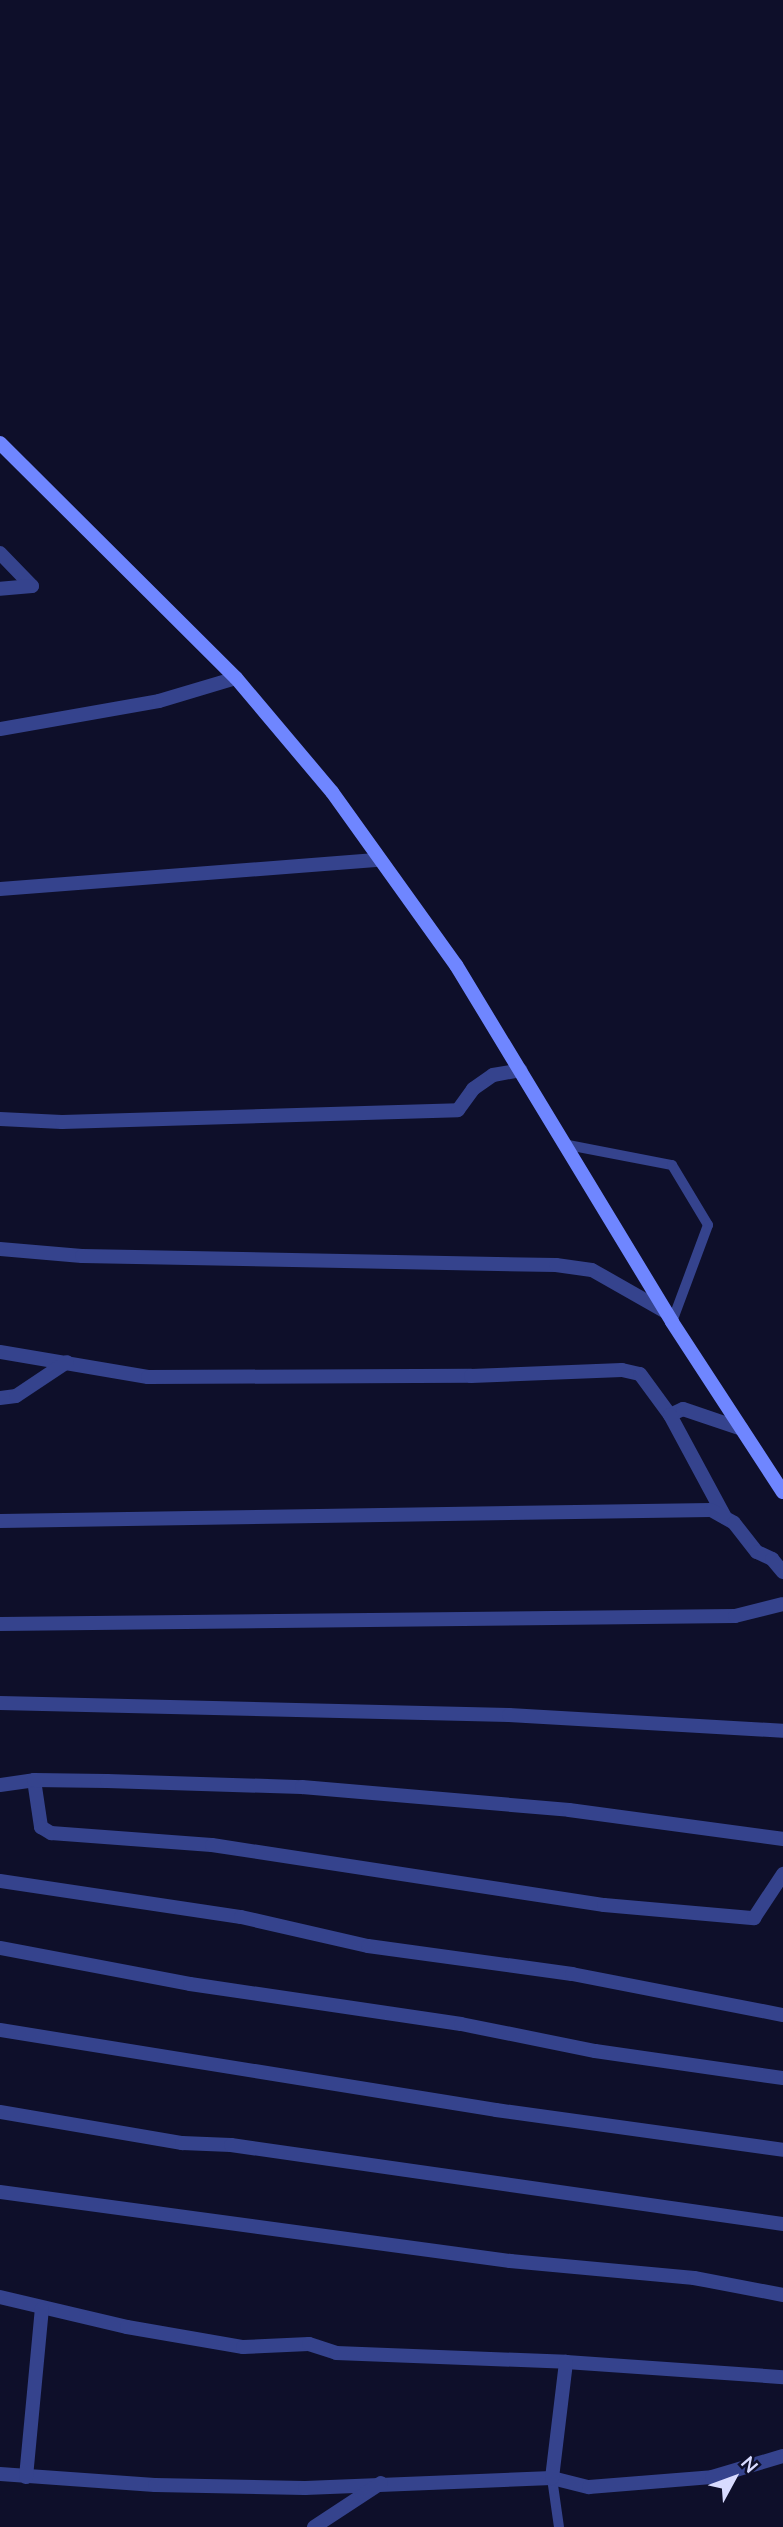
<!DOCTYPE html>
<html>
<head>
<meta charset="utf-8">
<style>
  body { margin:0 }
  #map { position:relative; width:783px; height:2527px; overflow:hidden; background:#0e0f2a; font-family:Mulish,sans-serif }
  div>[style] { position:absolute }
  .lane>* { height:10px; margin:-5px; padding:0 5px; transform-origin:5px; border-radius:5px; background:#35438d }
  .street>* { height:14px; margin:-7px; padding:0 7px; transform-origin:7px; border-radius:7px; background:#35438d }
  .secondary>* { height:14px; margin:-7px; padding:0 7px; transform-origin:7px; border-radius:7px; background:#6f86ff }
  span { translate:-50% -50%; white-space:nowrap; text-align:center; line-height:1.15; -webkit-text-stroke:5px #0e0f2a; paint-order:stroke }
  .north { position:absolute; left:699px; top:2443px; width:70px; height:70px; -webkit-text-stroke:5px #0e0f2a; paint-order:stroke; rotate:49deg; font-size:19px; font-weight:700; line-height:28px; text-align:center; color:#d8dbff }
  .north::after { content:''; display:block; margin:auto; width:24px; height:32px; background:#d8dbff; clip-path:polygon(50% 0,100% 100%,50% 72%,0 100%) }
</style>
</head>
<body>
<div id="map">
  <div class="lane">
    <i style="left:568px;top:1145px;width:106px;rotate:10.9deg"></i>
    <i style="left:672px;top:1165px;width:70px;rotate:59deg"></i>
    <i style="left:708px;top:1225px;width:103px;rotate:110.4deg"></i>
    <i style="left:552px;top:2478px;width:49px;rotate:81.9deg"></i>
  </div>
  <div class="street">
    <i style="left:0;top:553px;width:46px;rotate:45.9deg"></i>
    <i style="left:32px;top:586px;width:32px;rotate:175deg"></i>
    <i style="left:0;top:729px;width:161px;rotate:-10deg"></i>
    <i style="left:159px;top:701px;width:80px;rotate:-16.6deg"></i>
    <i style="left:0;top:889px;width:380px;rotate:-4.4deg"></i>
    <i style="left:0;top:1119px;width:62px;rotate:2.8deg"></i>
    <i style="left:62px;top:1122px;width:396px;rotate:-1.7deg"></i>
    <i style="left:458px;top:1110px;width:26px;rotate:-54deg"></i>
    <i style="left:473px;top:1089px;width:24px;rotate:-35deg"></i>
    <i style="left:493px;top:1075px;width:28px;rotate:-10deg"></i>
    <i style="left:0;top:1249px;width:82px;rotate:4.9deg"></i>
    <i style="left:82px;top:1256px;width:474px;rotate:1.1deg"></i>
    <i style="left:556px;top:1265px;width:36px;rotate:8deg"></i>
    <i style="left:592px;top:1270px;width:85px;rotate:29.6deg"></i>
    <i style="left:0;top:1352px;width:150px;rotate:9.6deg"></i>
    <i style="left:148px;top:1377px;width:323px;rotate:-0.2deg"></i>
    <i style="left:471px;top:1376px;width:151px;rotate:-2.3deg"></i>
    <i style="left:622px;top:1370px;width:18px;rotate:13deg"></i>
    <i style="left:640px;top:1374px;width:51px;rotate:53.8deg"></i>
    <i style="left:670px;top:1415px;width:14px;rotate:-25deg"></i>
    <i style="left:683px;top:1409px;width:62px;rotate:18.7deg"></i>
    <i style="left:0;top:1398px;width:16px;rotate:-7deg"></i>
    <i style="left:16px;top:1396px;width:61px;rotate:-33.7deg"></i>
    <i style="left:670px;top:1415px;width:116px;rotate:61.7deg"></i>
    <i style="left:0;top:1521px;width:711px;rotate:-0.89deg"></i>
    <i style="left:711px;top:1510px;width:26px;rotate:29deg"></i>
    <i style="left:734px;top:1523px;width:37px;rotate:52deg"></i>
    <i style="left:757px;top:1552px;width:17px;rotate:25deg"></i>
    <i style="left:772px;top:1559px;width:17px;rotate:50deg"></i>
    <i style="left:0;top:1624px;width:735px;rotate:-0.62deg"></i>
    <i style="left:735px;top:1616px;width:49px;rotate:-14deg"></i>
    <i style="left:0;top:1703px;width:509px;rotate:1.35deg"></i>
    <i style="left:509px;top:1715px;width:274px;rotate:3.3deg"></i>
    <i style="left:34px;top:1780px;width:48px;rotate:81.5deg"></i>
    <i style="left:41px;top:1827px;width:12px;rotate:31deg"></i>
    <i style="left:51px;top:1833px;width:161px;rotate:4.3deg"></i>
    <i style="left:212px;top:1845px;width:397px;rotate:8.7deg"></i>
    <i style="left:604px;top:1905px;width:151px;rotate:5deg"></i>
    <i style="left:754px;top:1918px;width:53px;rotate:-56.6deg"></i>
    <i style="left:0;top:1785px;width:34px;rotate:-8deg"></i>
    <i style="left:34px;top:1780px;width:73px;rotate:0.8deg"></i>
    <i style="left:107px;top:1781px;width:195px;rotate:1.8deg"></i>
    <i style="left:302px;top:1787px;width:268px;rotate:4.9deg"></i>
    <i style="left:569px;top:1810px;width:216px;rotate:7.7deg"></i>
    <i style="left:0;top:1881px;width:244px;rotate:8.5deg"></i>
    <i style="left:241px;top:1917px;width:130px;rotate:12.9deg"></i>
    <i style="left:368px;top:1946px;width:206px;rotate:7.8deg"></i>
    <i style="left:572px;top:1974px;width:215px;rotate:11deg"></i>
    <i style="left:0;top:1948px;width:193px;rotate:10.7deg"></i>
    <i style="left:190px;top:1984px;width:274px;rotate:8.4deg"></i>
    <i style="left:461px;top:2024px;width:137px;rotate:11.4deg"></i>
    <i style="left:595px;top:2051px;width:190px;rotate:8.2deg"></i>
    <i style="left:0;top:2030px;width:502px;rotate:9.16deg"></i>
    <i style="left:496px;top:2110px;width:290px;rotate:7.9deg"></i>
    <i style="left:0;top:2112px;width:185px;rotate:9.7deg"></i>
    <i style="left:182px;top:2143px;width:49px;rotate:2.3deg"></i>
    <i style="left:231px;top:2145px;width:558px;rotate:8.14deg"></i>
    <i style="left:0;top:2192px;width:515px;rotate:7.7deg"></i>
    <i style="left:510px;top:2261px;width:185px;rotate:5.3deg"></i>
    <i style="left:694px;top:2278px;width:91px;rotate:10.8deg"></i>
    <i style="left:0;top:2297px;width:130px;rotate:13.3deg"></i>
    <i style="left:127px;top:2327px;width:118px;rotate:9.8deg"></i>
    <i style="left:243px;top:2347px;width:66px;rotate:-2.6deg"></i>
    <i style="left:309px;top:2344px;width:28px;rotate:18deg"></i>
    <i style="left:336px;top:2353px;width:230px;rotate:2.2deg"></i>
    <i style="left:566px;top:2362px;width:218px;rotate:4deg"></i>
    <i style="left:0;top:2474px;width:155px;rotate:4.1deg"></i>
    <i style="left:155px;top:2485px;width:150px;rotate:1.1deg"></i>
    <i style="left:305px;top:2488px;width:247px;rotate:-2.3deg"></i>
    <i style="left:552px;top:2478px;width:38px;rotate:14deg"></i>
    <i style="left:589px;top:2487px;width:123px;rotate:-4.6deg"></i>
    <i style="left:712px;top:2477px;width:74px;rotate:-16.5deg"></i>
    <i style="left:26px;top:2477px;width:169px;rotate:-84.6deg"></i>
    <i style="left:552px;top:2478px;width:117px;rotate:-83.1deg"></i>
    <i style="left:314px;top:2527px;width:80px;rotate:-33.3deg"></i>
  </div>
  <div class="secondary">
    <i style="left:0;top:443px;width:333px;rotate:44.9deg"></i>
    <i style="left:236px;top:678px;width:149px;rotate:49.9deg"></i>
    <i style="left:332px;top:792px;width:213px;rotate:54.4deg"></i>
    <i style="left:456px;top:965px;width:417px;rotate:58.8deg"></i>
    <i style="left:672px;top:1322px;width:203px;rotate:56.9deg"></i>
  </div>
  <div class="north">N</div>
</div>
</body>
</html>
